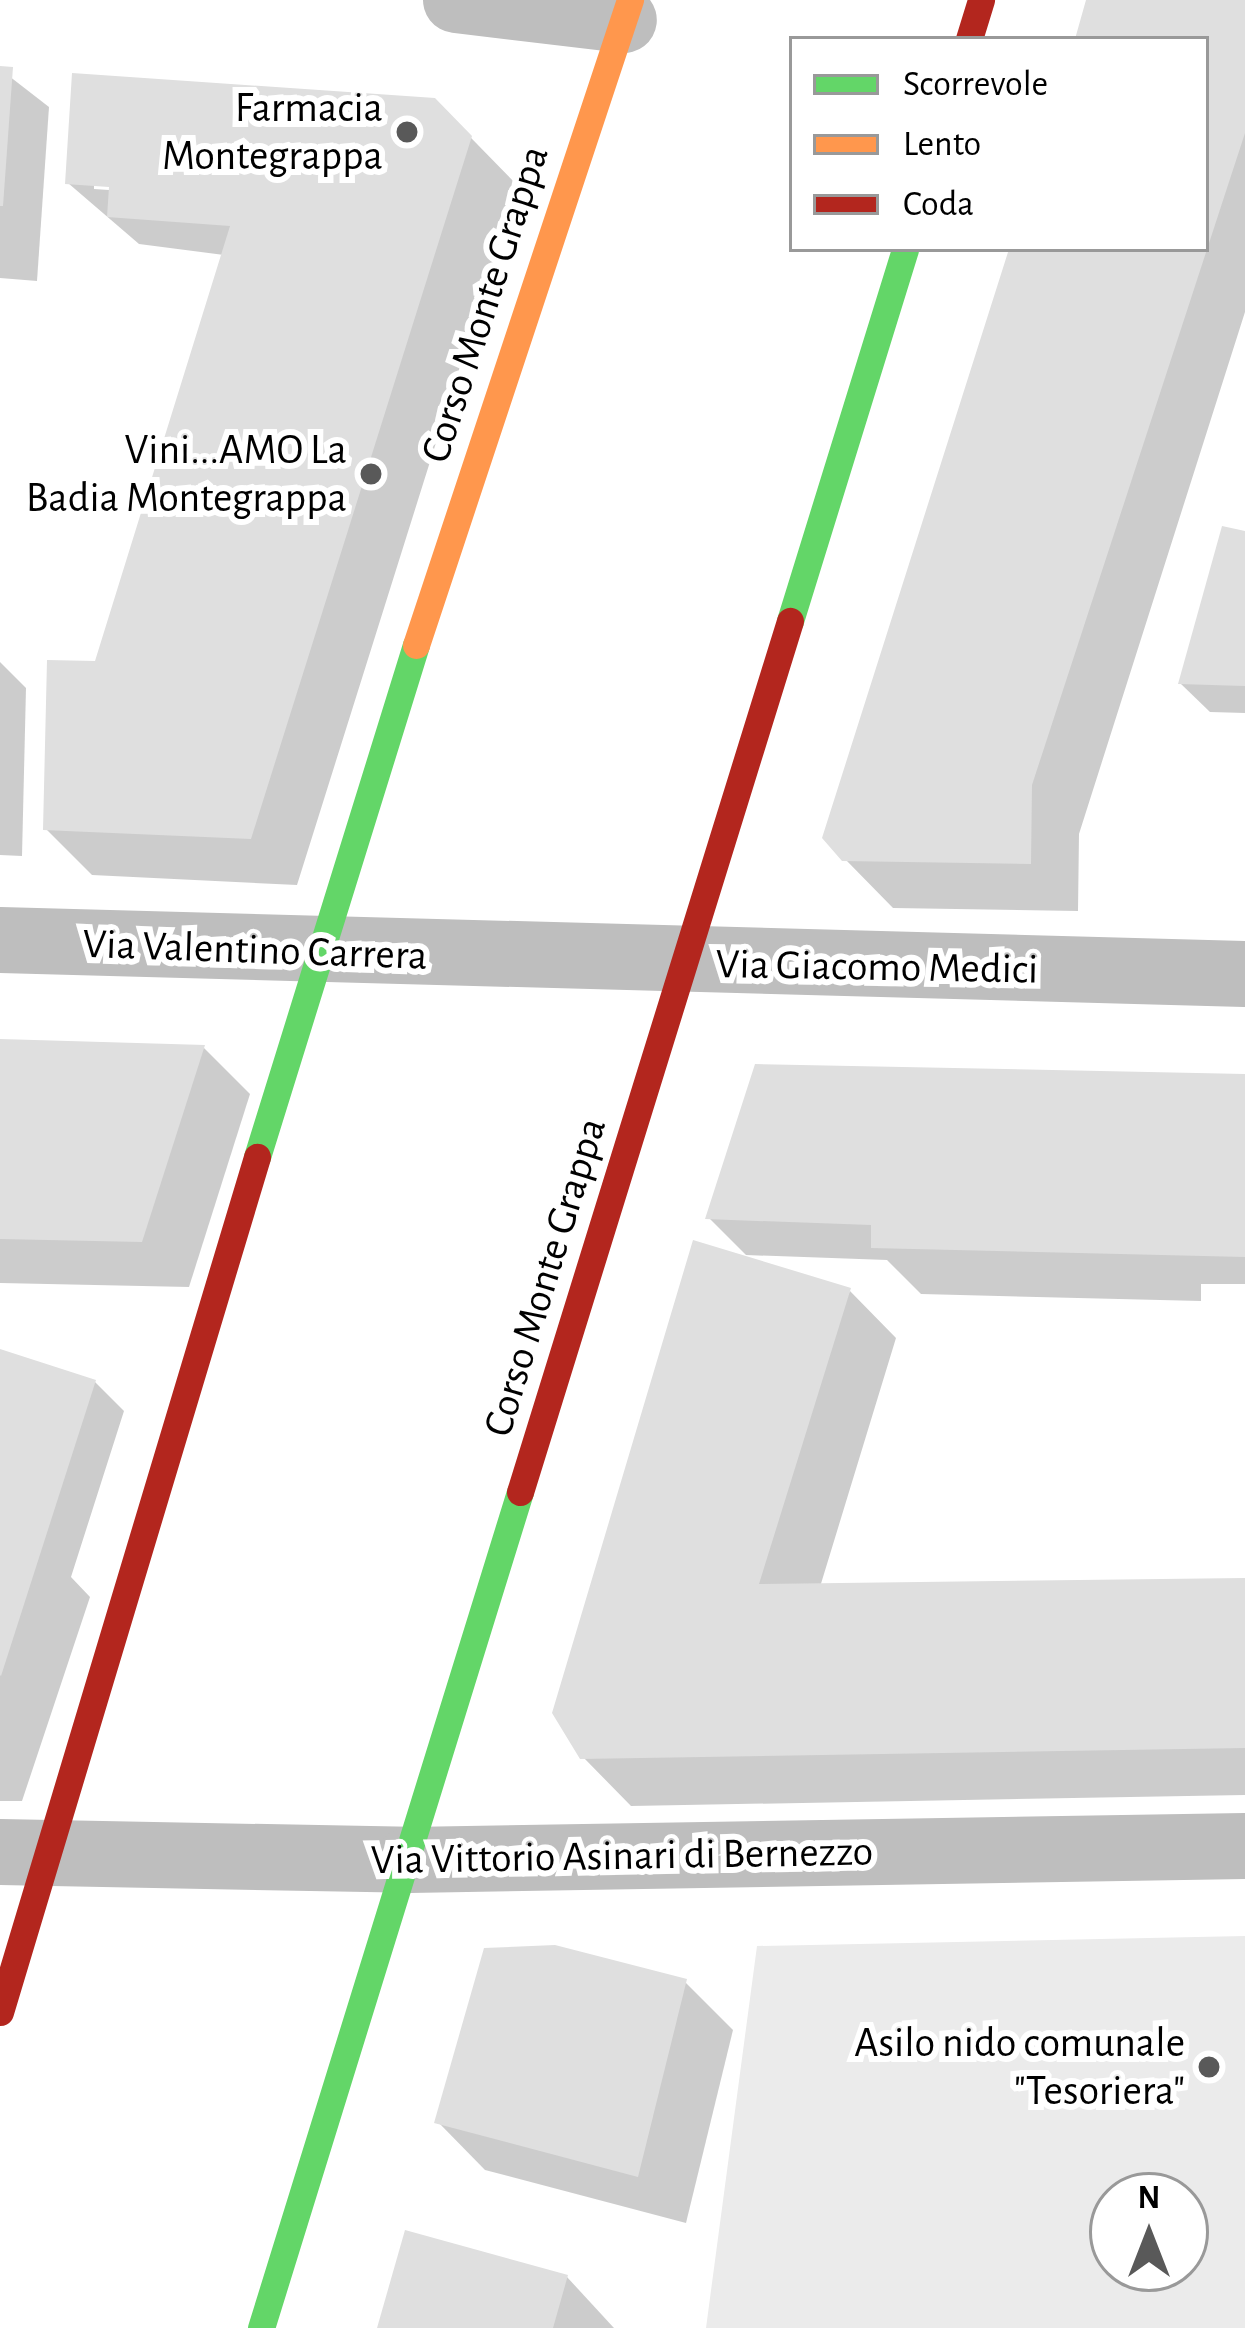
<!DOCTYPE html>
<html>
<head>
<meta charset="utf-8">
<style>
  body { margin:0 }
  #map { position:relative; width:1245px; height:2328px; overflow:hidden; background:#fff; font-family:"Alegreya Sans",sans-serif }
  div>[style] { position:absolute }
  .green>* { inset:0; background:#ebebeb }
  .shadow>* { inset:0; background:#0003 }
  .building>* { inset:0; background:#dfdfdf }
  .street>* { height:66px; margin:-33px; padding:0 33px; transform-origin:33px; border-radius:33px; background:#bebebe }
  .fast>* { height:27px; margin:-13.5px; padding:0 13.5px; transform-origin:13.5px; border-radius:13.5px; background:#63d668 }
  .slow>* { height:27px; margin:-13.5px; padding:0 13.5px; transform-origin:13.5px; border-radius:13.5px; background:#ff974d }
  .jam>* { height:27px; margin:-13.5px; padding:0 13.5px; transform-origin:13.5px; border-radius:13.5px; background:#b3261e }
  .dots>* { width:33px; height:33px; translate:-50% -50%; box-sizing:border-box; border:6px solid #fff; border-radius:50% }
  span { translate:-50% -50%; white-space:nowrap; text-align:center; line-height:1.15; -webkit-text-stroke:12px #fff; paint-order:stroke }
  .poi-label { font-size:42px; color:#000 }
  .right { translate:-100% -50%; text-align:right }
  .street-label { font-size:42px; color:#000 }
  .legend { position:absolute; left:789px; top:36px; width:420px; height:216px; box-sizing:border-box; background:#fff; border:3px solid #999; margin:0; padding:15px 21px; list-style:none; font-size:36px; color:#000 }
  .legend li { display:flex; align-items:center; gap:24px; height:60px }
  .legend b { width:60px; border:3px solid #999 }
  .north { position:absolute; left:1089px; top:2172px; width:120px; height:120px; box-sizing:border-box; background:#fff; border:3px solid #999; border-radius:50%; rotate:0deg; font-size:33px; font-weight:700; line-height:48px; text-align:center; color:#000 }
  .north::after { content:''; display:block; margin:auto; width:42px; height:54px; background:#595959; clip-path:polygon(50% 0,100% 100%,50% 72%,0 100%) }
</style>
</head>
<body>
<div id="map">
  <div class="green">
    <i style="clip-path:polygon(evenodd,1245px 1936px,1245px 2328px,706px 2328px,757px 1946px,1245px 1936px,1113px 2196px,1185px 2196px,1185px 2268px,1113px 2268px,1113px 2196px)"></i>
  </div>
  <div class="shadow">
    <i style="clip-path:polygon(1089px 0,1245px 0,1245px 312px,1079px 834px,1078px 911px,893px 908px,845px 859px,1012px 249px,1206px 249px,1206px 39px,1077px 39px)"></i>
    <i style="clip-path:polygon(0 69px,49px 107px,37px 281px,0 278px)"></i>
    <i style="clip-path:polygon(evenodd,434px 100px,517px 185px,297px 885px,92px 875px,46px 829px,224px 255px,139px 244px,68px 183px,434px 100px,94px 183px,125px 185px,124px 191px,94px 189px,94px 183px)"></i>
    <i style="clip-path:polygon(1245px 534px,1245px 713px,1210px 712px,1181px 684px)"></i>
    <i style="clip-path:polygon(0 662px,26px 688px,22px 856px,0 855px)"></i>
    <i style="clip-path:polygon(0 1042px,204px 1048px,250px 1094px,189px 1287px,0 1283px)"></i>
    <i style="clip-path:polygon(1245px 1077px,1245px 1284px,1201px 1284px,1201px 1301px,921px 1294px,887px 1260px,746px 1255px,709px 1218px)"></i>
    <i style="clip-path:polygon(850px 1291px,896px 1338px,820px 1587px,1245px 1581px,1245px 1795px,631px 1806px,583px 1757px)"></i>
    <i style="clip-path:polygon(0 1353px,95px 1382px,124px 1411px,71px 1577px,90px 1597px,22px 1801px,0 1801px)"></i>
    <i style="clip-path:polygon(685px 1982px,733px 2030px,686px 2223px,485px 2170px,438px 2122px)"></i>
    <i style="clip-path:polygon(567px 2277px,614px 2328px,380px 2328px)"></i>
  </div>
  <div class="building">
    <i style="clip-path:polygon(1086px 0,1245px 0,1245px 133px,1032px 785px,1031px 864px,842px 861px,822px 838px,1009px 249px,1206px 249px,1206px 39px,1075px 39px)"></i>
    <i style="clip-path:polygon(0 66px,13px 67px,3px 206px,0 206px)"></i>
    <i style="clip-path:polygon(72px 73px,435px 98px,472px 136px,251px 839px,43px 830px,47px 660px,95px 661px,230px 226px,107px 217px,109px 187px,65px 184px)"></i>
    <i style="clip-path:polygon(1222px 526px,1245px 531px,1245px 686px,1178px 684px)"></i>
    <i style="clip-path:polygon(0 1039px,205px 1045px,142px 1242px,0 1239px)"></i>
    <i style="clip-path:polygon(755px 1064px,1245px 1074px,1245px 1257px,871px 1248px,871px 1225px,705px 1219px)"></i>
    <i style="clip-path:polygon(693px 1240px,851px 1288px,759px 1584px,1245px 1578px,1245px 1748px,580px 1759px,552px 1713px)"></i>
    <i style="clip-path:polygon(0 1349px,96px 1380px,1px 1676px,0 1675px)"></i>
    <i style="clip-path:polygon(555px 1945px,687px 1979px,638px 2177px,434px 2123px,484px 1948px)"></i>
    <i style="clip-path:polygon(405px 2230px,568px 2275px,553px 2328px,377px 2328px)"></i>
  </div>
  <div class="street">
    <i style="left:456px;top:0;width:169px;rotate:6.8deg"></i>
    <i style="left:0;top:940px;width:1245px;rotate:1.56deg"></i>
    <i style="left:0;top:1852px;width:409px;rotate:1.1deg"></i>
    <i style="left:409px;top:1860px;width:836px;rotate:-0.96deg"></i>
  </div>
  <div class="fast">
    <i style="left:790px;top:621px;width:389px;rotate:-72.8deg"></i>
    <i style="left:257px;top:1157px;width:536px;rotate:-72.75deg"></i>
    <i style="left:261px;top:2328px;width:875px;rotate:-72.79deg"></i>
  </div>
  <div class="slow">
    <i style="left:416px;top:645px;width:680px;rotate:-71.65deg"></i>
  </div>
  <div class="jam">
    <i style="left:969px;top:39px;width:41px;rotate:-72.9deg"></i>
    <i style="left:520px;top:1492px;width:912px;rotate:-72.78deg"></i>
    <i style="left:0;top:2012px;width:893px;rotate:-73.27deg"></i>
  </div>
  <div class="dots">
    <i style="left:407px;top:132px;background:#595959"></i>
    <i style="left:371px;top:474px;background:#595959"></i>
    <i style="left:1209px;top:2067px;background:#595959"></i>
  </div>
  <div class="poi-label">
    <span class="right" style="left:383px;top:132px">Farmacia<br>Montegrappa</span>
    <span class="right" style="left:347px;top:474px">Vini...AMO La<br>Badia Montegrappa</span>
    <span class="right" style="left:1185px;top:2067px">Asilo nido comunale<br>"Tesoriera"</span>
  </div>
  <div class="street-label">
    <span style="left:485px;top:304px;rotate:-72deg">Corso Monte Grappa</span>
    <span style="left:255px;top:950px;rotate:2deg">Via Valentino Carrera</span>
    <span style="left:877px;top:967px;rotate:1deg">Via Giacomo Medici</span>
    <span style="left:545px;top:1277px;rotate:-73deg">Corso Monte Grappa</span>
    <span style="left:622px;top:1856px;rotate:-1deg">Via Vittorio Asinari di Bernezzo</span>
  </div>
  <ul class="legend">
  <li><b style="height:15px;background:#63d668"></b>Scorrevole</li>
  <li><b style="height:15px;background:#ff974d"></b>Lento</li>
  <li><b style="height:15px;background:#b3261e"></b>Coda</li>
  </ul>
  <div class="north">N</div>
</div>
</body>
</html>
